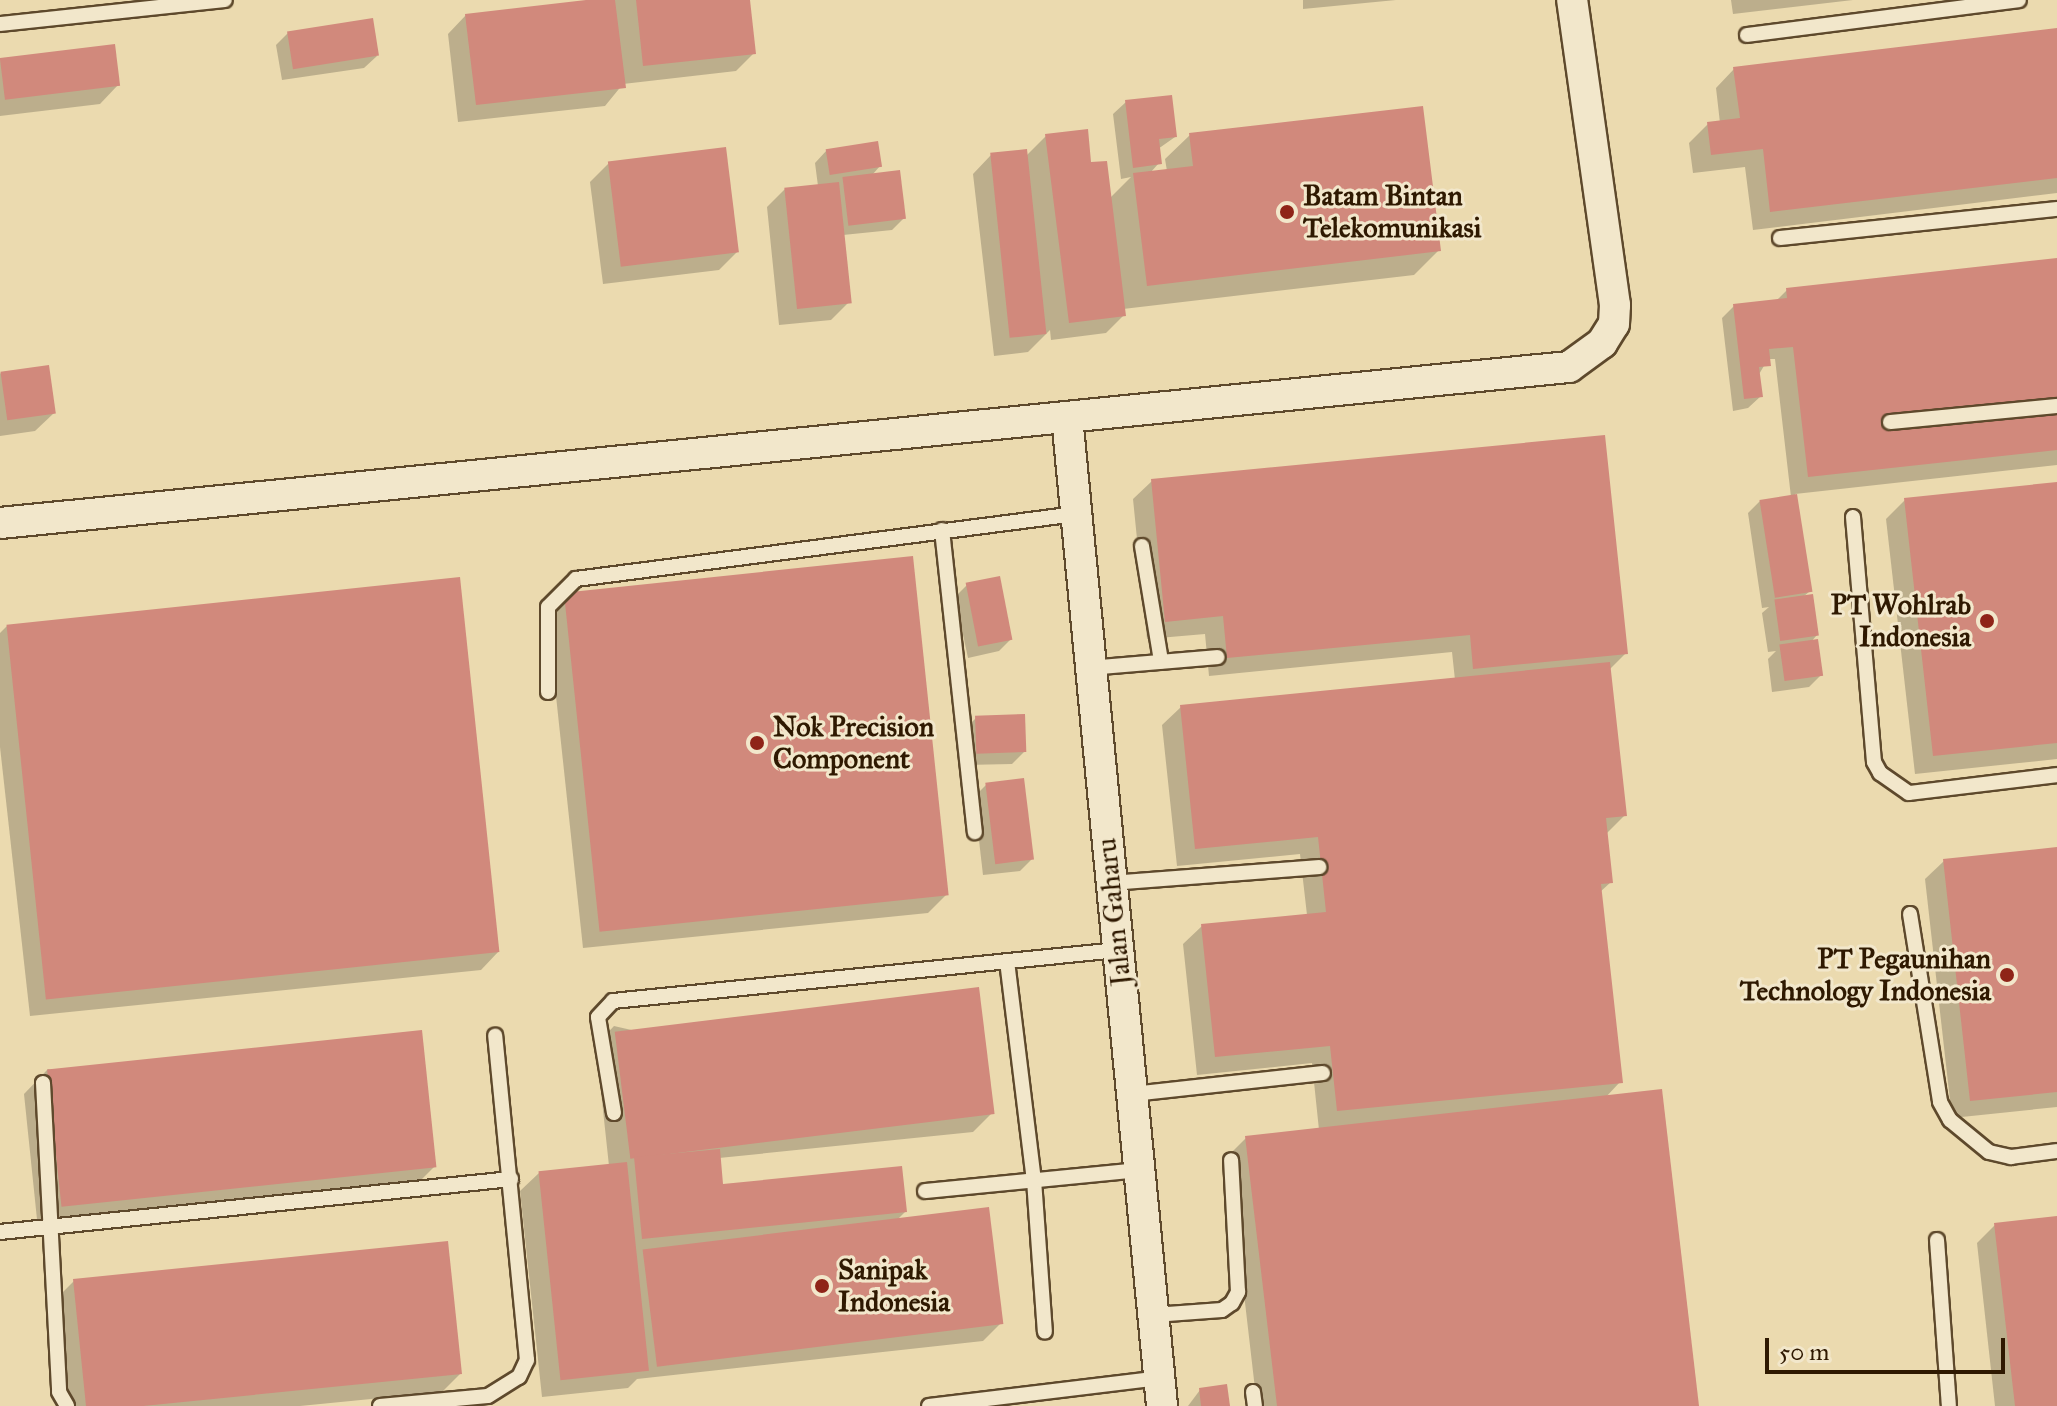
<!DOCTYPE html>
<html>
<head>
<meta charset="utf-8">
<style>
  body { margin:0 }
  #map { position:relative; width:2057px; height:1406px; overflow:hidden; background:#ebdaaf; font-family:"IM FELL Great Primer",serif }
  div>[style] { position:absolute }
  .shadow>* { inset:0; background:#0003 }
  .building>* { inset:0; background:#d1897c; transform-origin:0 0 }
  .roads { filter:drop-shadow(2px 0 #5e492c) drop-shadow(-2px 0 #5e492c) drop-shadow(0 2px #5e492c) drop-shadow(0 -2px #5e492c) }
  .lane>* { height:14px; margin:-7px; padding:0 7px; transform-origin:7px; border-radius:7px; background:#f2e7cb }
  .street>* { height:30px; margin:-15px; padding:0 15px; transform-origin:15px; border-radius:15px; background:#f2e7cb }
  .dots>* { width:22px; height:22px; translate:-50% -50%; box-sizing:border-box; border:4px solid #f2e7cb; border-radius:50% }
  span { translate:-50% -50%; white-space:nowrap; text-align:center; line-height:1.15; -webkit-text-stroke:6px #f2e7cb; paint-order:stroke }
  .poi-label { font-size:28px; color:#2f1901; font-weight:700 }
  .left { translate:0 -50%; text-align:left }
  .right { translate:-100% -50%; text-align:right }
  .street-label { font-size:28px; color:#2f1901 }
  .scale { position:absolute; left:1765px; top:1338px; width:240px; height:36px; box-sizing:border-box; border:4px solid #2f1901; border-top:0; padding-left:10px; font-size:24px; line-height:28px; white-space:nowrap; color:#2f1901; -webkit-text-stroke:6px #f2e7cb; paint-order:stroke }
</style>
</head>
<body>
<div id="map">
  <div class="shadow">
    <i style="clip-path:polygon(613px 0,748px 0,754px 53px,736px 71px,623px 84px,605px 106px,458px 122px,448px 34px,466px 15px)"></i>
    <i style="clip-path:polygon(1303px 0,1396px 0,1303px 9px)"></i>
    <i style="clip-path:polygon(1731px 0,1853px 0,1733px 14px)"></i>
    <i style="clip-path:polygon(2057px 30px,2057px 193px,1753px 230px,1745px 167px,1693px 173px,1689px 143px,1708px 124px,1720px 123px,1716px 88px,1734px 69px)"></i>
    <i style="clip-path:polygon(288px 33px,377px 56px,364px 68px,282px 80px,276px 45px)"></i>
    <i style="clip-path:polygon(0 60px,118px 85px,100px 104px,0 116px)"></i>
    <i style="clip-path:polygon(1126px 102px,1175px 137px,1158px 149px,1159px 163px,1150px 173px,1167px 171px,1165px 159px,1190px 135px,1439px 250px,1414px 275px,1123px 309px,1124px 315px,1106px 333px,1051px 340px,1050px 330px,1028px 352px,994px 356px,973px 174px,991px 155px,1025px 157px,1046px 136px,1090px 164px,1109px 199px,1131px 177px,1121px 179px,1113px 114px)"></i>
    <i style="clip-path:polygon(827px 150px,880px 166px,873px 174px,904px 218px,892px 230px,843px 235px,849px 302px,831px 320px,779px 325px,767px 207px,785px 189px,818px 186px,815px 163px)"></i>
    <i style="clip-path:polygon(609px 163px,737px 252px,719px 270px,603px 284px,590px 182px)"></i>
    <i style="clip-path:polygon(2057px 260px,2057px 465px,1795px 494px,1810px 591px,1803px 597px,1817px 635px,1810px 643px,1821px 675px,1809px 687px,1772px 692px,1768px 659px,1776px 651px,1768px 652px,1762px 613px,1769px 607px,1762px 608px,1748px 513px,1760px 501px,1791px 497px,1775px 359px,1768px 359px,1758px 376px,1761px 396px,1748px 408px,1733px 411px,1722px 318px,1734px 306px,1776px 301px,1787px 290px)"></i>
    <i style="clip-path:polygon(0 373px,54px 413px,35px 431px,0 436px)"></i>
    <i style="clip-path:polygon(1152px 481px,1626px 653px,1609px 670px,1625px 815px,1606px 834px,1611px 882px,1600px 892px,1620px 1082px,1605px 1098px,1697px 1406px,1257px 1406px,1228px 1156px,1246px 1138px,1319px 1130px,1312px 1063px,1197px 1075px,1183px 944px,1202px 926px,1307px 915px,1300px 854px,1177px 866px,1162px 725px,1181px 707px,1455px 680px,1452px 652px,1209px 676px,1205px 634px,1147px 639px,1133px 499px)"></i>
    <i style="clip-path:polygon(2057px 484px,2057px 759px,1915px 774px,1886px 519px,1905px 500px)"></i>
    <i style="clip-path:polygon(967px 585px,1011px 639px,999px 651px,968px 658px,955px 597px)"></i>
    <i style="clip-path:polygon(565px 594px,947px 894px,928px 913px,583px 948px,547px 612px)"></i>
    <i style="clip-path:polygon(7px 626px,499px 951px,481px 970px,30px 1016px,0 747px,0 633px)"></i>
    <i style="clip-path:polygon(976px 718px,1024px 752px,1012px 764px,965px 765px,964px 730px)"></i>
    <i style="clip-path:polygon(986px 785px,1032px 859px,1020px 871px,983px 875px,974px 797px)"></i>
    <i style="clip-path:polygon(2057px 849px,2057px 1107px,1952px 1118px,1925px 879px,1944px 861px)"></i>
    <i style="clip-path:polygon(614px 1026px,992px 1113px,973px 1132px,719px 1158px,722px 1186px,905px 1212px,897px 1220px,1001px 1323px,983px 1341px,637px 1379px,628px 1388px,542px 1397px,520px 1191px,539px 1173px,609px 1166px,596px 1045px)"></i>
    <i style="clip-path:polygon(48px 1069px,434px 1167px,410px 1191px,38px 1229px,24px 1094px)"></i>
    <i style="clip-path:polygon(2057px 1218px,2057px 1406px,1995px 1406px,1977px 1243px,1995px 1225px)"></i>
    <i style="clip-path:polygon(74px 1281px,460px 1374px,442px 1392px,300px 1406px,67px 1406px,56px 1299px)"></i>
    <i style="clip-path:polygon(1200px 1390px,1228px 1406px,1188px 1406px)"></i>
  </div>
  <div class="building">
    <i style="clip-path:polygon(586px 0,615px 0,626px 88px,476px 105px,465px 14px)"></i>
    <i style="clip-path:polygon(636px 0,750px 0,756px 54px,643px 66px)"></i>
    <i style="left:373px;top:18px;width:38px;height:87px;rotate:81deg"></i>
    <i style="clip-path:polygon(2057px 28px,2057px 178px,1770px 212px,1763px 149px,1711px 155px,1707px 122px,1740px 118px,1733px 67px)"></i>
    <i style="left:115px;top:44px;width:42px;height:116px;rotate:83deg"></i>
    <i style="clip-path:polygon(1172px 95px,1177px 137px,1159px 139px,1162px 164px,1133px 168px,1125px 100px)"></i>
    <i style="clip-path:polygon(1423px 106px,1441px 251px,1147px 286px,1133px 173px,1193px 166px,1189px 133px)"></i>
    <i style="clip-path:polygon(1088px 129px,1091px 162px,1107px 161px,1126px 316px,1069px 323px,1045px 134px)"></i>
    <i style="left:878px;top:141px;width:26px;height:53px;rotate:81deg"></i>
    <i style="left:726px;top:147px;width:106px;height:119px;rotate:83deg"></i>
    <i style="left:1027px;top:149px;width:186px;height:37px;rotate:84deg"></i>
    <i style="left:900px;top:170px;width:49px;height:58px;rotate:83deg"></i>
    <i style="left:839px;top:182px;width:122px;height:55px;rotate:84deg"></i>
    <i style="clip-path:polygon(2057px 258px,2057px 450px,1808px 477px,1793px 347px,1769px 349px,1771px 366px,1759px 367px,1763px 397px,1744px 399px,1733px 304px,1787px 298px,1786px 288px)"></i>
    <i style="left:49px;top:365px;width:49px;height:49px;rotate:82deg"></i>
    <i style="clip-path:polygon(1605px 435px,1628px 654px,1473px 669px,1470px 635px,1227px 658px,1223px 616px,1165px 622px,1151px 479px)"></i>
    <i style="clip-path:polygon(2057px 482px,2057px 743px,1933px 756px,1904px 498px)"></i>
    <i style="left:1797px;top:494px;width:99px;height:38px;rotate:81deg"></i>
    <i style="left:913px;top:556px;width:341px;height:351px;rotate:84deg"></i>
    <i style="left:1000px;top:576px;width:65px;height:35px;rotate:79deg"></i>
    <i style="left:460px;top:577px;width:377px;height:456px;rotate:84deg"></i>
    <i style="left:1813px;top:594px;width:42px;height:39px;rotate:82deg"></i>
    <i style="left:1818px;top:639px;width:37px;height:39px;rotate:82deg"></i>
    <i style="clip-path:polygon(1610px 662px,1627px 816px,1606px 818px,1613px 883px,1601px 884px,1623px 1083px,1337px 1111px,1330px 1046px,1215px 1057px,1201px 924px,1326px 912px,1318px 837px,1195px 849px,1180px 705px)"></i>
    <i style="left:1025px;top:714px;width:38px;height:50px;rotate:88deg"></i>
    <i style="left:1024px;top:778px;width:82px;height:39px;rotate:83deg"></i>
    <i style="clip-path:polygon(2057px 847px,2057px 1092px,1970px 1101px,1943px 859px)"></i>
    <i style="left:979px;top:987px;width:128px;height:367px;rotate:83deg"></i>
    <i style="left:422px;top:1030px;width:138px;height:377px;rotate:84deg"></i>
    <i style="clip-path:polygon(1662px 1089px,1699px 1406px,1277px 1406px,1245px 1136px)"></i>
    <i style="clip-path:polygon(720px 1149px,723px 1184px,902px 1166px,907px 1212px,642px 1239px,634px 1157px)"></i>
    <i style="left:627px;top:1162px;width:210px;height:89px;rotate:84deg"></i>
    <i style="left:989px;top:1207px;width:118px;height:349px;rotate:83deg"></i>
    <i style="clip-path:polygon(2057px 1216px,2057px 1406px,2015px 1406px,1994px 1223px)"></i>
    <i style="clip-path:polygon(448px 1241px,462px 1374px,143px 1406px,86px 1406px,73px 1279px)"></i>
    <i style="clip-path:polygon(1227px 1384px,1230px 1406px,1201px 1406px,1199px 1388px)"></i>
  </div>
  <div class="roads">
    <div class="lane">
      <i style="left:0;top:24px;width:226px;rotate:-6.1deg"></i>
      <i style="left:1747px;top:35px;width:274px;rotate:-7.3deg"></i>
      <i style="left:1780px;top:238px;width:279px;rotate:-6deg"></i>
      <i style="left:1890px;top:422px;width:168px;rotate:-5.5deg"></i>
      <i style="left:1853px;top:517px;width:246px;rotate:85.1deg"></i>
      <i style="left:1874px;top:762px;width:13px;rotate:61deg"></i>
      <i style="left:1880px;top:773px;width:35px;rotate:35deg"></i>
      <i style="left:1909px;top:793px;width:149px;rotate:-6.9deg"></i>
      <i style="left:942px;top:530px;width:304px;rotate:83.8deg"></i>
      <i style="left:1142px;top:546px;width:117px;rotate:80.6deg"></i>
      <i style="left:1090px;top:668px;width:128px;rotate:-4.9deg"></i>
      <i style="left:548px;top:692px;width:85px;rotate:-90deg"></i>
      <i style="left:548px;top:607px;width:40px;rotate:-45deg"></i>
      <i style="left:576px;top:579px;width:504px;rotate:-7.41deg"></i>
      <i style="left:1111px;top:883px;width:209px;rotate:-4.4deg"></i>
      <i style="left:1910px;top:914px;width:190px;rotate:80.9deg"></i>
      <i style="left:1940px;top:1102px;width:21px;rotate:61deg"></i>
      <i style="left:1950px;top:1120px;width:50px;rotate:39.4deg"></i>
      <i style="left:1989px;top:1152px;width:23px;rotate:13deg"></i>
      <i style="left:2011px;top:1157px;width:46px;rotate:-7.4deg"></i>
      <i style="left:1007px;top:961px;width:221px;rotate:83deg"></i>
      <i style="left:1034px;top:1180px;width:152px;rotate:85.9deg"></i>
      <i style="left:43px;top:1083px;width:309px;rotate:87deg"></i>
      <i style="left:59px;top:1392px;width:16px;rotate:60deg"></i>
      <i style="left:1133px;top:1094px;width:191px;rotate:-6.3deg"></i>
      <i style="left:614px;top:1113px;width:97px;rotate:-99.5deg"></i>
      <i style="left:598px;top:1017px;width:22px;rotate:-47deg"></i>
      <i style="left:613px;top:1001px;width:508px;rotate:-5.77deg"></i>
      <i style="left:925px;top:1191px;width:216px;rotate:-5.6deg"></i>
      <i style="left:0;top:1232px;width:514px;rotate:-5.92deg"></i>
      <i style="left:1937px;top:1240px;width:166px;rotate:85.9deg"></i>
      <i style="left:1154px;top:1315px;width:68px;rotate:-4.2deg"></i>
      <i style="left:1222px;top:1310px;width:12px;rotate:-35deg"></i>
      <i style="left:1232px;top:1303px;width:13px;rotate:-61deg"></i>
      <i style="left:1238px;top:1292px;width:132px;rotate:-93deg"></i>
      <i style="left:1253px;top:1392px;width:14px;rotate:82deg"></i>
      <i style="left:380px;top:1406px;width:108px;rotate:-5.3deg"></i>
      <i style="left:488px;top:1396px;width:36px;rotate:-32deg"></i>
      <i style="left:519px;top:1377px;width:19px;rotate:-65deg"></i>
      <i style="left:527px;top:1360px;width:326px;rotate:-95.6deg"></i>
      <i style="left:929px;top:1406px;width:232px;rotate:-6.9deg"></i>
    </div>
    <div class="street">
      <i style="left:1067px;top:417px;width:994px;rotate:84.51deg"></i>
      <i style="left:0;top:523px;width:1577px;rotate:-5.68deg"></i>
      <i style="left:1569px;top:367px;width:41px;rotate:-36deg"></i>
      <i style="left:1602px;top:343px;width:22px;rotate:-58deg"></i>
      <i style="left:1614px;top:324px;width:19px;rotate:-87deg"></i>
      <i style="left:1615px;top:305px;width:308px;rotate:-98deg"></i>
    </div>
  </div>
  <div class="dots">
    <i style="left:1287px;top:212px;background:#8f2418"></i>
    <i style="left:1987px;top:621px;background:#8f2418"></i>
    <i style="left:757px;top:743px;background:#8f2418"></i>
    <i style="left:2007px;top:975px;background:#8f2418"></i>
    <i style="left:822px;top:1286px;background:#8f2418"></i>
  </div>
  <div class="poi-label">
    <span class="left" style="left:1303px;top:212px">Batam Bintan<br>Telekomunikasi</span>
    <span class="right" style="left:1971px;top:621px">PT Wohlrab<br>Indonesia</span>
    <span class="left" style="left:773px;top:743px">Nok Precision<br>Component</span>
    <span class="right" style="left:1991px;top:975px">PT Pegaunihan<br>Technology Indonesia</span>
    <span class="left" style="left:838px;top:1286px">Sanipak<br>Indonesia</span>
  </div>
  <div class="street-label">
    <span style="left:1114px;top:912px;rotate:-96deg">Jalan Gaharu</span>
  </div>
  <div class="scale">50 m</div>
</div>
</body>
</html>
